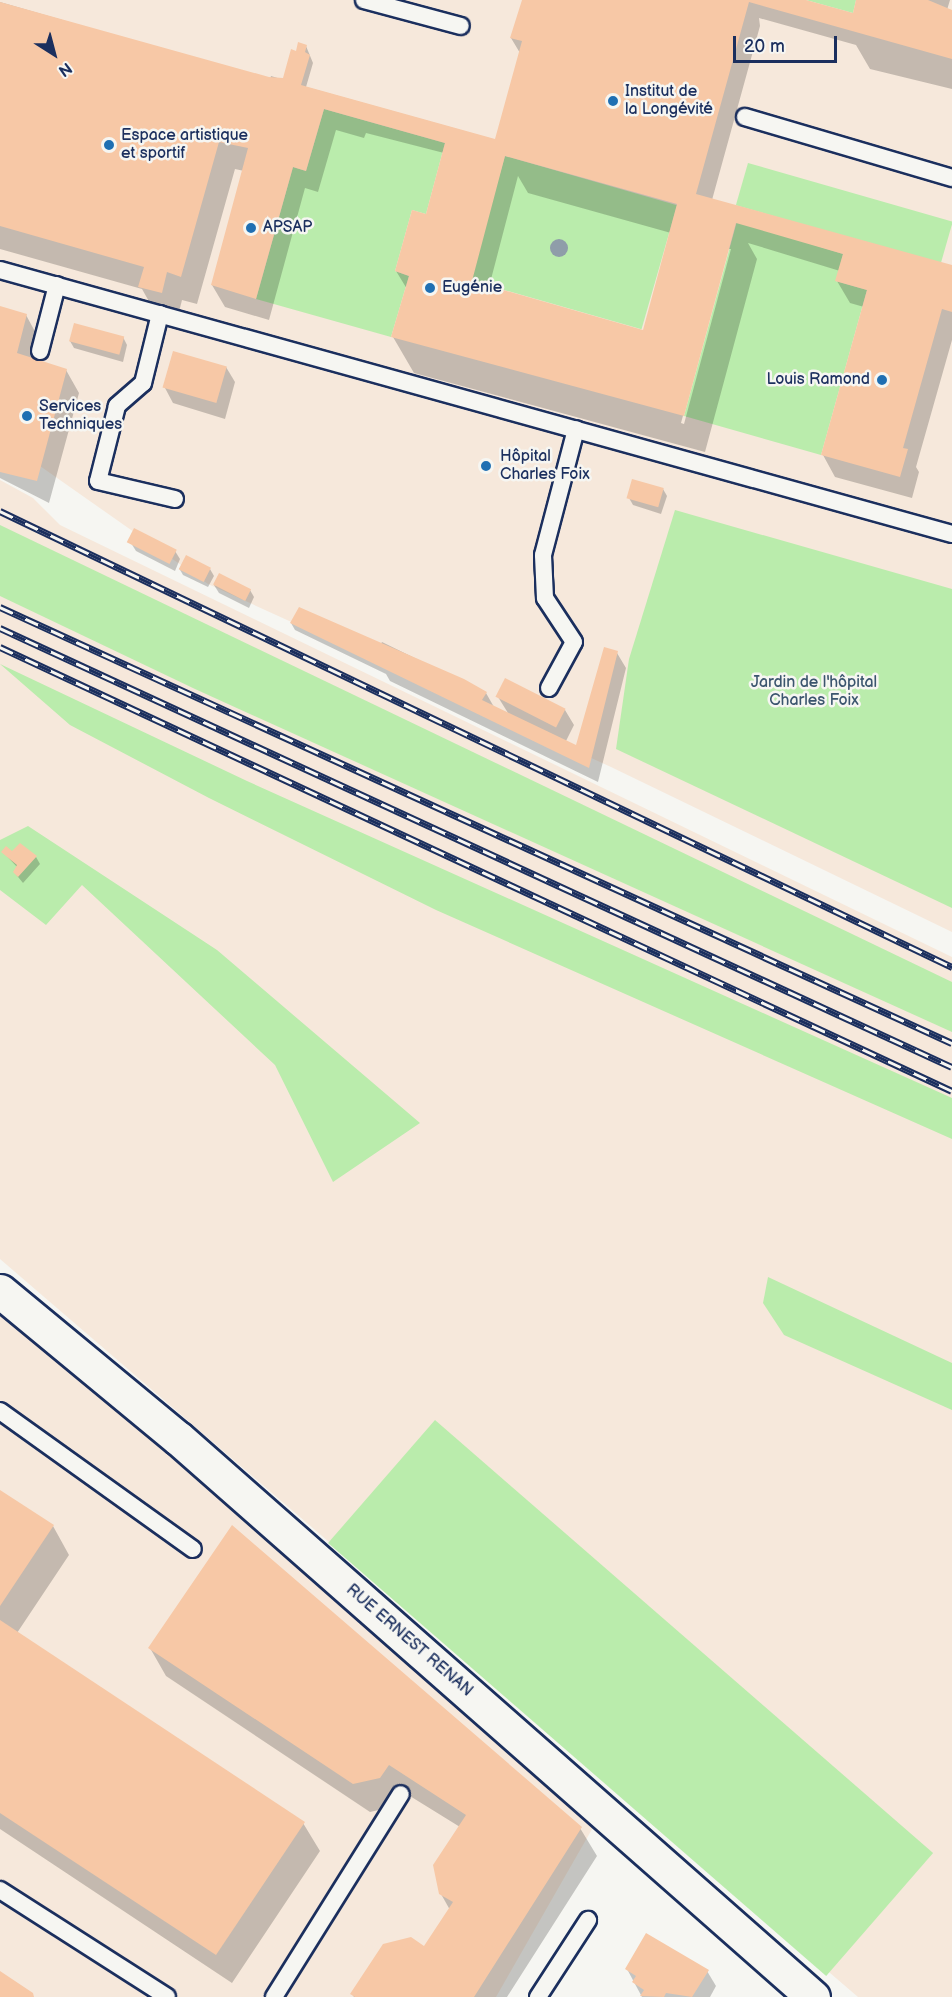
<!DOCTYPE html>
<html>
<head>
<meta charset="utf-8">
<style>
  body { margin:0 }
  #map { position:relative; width:952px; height:1997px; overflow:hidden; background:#f6f6f2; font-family:"Balsamiq Sans",sans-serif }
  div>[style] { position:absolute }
  .built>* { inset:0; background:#f6e8db }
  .green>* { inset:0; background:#baecac; transform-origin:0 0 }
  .shadow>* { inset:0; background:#0003 }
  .building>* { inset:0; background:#f7c8a6; transform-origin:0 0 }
  .roads { filter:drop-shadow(2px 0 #1b2f5e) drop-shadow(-2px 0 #1b2f5e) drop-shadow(0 2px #1b2f5e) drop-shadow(0 -2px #1b2f5e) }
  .service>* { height:16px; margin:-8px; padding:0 8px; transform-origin:8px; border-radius:8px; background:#f6f6f2 }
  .minor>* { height:33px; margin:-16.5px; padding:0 16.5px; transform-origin:16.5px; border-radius:16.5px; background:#f6f6f2 }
  .rail>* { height:7px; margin-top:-3.5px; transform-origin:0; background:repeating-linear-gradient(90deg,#f6f6f2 0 14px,#1b2f5e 0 28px); box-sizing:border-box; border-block:2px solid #1b2f5e }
  .trees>* { width:18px; height:18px; margin:-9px; border-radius:50%; background:#8f9da9 }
  .dots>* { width:16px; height:16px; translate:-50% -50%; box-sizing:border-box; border:3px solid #f6f6f2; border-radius:50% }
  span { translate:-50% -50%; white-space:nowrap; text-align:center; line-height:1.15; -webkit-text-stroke:5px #f6f6f2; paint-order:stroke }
  .poi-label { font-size:16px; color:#1b2f5e }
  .left { translate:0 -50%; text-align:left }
  .right { translate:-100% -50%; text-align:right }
  .park-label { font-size:16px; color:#3b556e }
  .street-label { font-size:16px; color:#1b2f5e }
  .north { position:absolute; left:24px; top:24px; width:60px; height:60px; -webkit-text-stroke:4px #f6f6f2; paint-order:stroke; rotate:144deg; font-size:16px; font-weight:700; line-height:24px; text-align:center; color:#1b2f5e }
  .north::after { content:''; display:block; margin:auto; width:21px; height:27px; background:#1b2f5e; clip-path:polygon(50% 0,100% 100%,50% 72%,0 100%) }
  .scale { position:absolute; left:733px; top:36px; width:104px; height:27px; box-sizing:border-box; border:3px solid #1b2f5e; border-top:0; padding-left:8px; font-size:18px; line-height:21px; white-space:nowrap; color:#1b2f5e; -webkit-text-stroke:4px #f6f6f2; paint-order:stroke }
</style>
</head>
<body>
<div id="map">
  <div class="built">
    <i style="clip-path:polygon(0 0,952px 0,952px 932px,611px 767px,208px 584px,40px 466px,0 465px)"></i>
    <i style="clip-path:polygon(0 480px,33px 498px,60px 525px,952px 957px,952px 1997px,858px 1997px,0 1259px)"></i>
    <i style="clip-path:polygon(0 1309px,412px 1661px,595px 1824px,496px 1997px,0 1997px)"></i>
  </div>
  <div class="green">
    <i style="clip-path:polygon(806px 0,856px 0,853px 13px)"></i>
    <i style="clip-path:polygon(324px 109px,445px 143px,426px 214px,412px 210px,395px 271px,409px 276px,391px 337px,256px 299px,293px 167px,306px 171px)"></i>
    <i style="left:505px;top:156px;width:179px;height:129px;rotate:16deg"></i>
    <i style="left:748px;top:163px;width:213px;height:44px;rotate:16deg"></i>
    <i style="clip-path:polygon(737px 221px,843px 254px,836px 281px,867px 290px,821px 455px,684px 416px)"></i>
    <i style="clip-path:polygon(675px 510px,952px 589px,952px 908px,616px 749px,629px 659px)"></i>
    <i style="clip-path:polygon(0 525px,952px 982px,952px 1032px,195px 689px,0 596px)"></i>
    <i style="clip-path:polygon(0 664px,247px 781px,952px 1098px,952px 1139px,436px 910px,209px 798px,70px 725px)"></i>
    <i style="clip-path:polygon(28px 826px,217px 950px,420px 1123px,333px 1182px,275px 1065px,82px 885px,46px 925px,0 890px,0 840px)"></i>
    <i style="clip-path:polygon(768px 1277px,952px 1363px,952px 1410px,784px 1335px,763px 1303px)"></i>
    <i style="left:435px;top:1420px;width:660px;height:163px;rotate:41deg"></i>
  </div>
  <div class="shadow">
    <i style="clip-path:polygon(evenodd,523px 0,799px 0,853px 17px,858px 0,950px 0,947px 10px,952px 12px,952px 89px,870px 69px,856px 45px,759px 18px,760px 26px,712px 200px,952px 267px,952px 340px,916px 467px,919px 472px,912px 498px,835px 477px,823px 455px,864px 307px,850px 303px,837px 281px,840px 271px,748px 243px,757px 259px,705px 452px,414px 373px,393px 337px,407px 289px,396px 271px,427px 216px,444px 153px,366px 133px,364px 138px,336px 130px,318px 192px,305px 188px,269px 320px,225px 307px,212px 285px,244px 171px,235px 169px,197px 304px,182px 300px,177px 320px,156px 314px,142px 289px,0 249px,0 2px,270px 80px,271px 76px,284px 80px,297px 53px,306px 46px,313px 63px,306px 87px,496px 140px,520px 53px,511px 38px,523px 0,518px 176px,528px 193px,671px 233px,644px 332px,489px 287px,518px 176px,523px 0,728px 249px,731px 249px,684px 424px,681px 423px,728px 249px)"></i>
    <i style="clip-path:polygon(0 308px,26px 315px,38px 337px,33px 360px,66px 370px,79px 393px,49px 503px,0 478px)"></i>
    <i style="clip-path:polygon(123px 337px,127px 345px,123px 362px,74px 348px,70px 341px)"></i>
    <i style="clip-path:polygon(226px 367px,235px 382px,225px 419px,173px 403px,165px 388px)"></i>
    <i style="clip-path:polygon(663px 489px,667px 496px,661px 514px,633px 505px,629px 498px)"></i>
    <i style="clip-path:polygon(131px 543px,175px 551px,180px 559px,175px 571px,136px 551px)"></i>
    <i style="clip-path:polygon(179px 568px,210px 569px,214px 576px,208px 587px,183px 575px)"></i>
    <i style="clip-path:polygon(214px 585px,250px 590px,254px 597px,249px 608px,219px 593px)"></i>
    <i style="clip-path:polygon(291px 623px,379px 647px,382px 642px,486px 693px,494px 707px,508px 713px,498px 697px,565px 710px,574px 725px,566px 741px,577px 747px,617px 653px,626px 668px,598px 782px,390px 681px,386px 674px,295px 630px)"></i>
    <i style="clip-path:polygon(3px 852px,36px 857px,40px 864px,23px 883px,14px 872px,17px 867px)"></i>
    <i style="clip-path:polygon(0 1491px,53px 1526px,69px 1555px,17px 1633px,303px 1823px,320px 1851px,232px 1983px,0 1829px)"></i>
    <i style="clip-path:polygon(150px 1648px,580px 1828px,597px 1856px,507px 1997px,354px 1997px,352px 1994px,425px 1948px,450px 1910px,441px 1894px,460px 1827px,405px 1793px,396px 1806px,370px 1812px,166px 1676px)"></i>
    <i style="clip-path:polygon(627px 1969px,707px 1971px,716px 1986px,710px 1997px,642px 1997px)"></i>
  </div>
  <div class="building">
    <i style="clip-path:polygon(evenodd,522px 0,806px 0,853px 13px,856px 0,928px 0,952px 10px,952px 59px,749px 2px,696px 194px,952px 265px,952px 312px,942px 309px,903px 448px,908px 449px,900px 477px,821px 455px,867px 290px,835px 281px,843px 254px,736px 223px,684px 416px,391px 337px,409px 276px,395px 271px,412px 210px,426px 214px,445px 143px,324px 109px,306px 171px,293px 167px,256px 299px,211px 285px,248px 148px,219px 142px,181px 277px,167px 272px,162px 293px,138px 287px,144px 267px,0 226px,0 2px,269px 77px,283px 78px,291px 49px,296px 51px,298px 42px,307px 45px,305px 52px,310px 55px,301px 85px,495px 139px,522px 41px,510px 38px,522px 0,505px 156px,677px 204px,643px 330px,472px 281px,505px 156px)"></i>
    <i style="clip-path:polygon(0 306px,27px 314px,17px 353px,67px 369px,37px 481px,0 472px)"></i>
    <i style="left:74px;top:323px;width:52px;height:19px;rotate:15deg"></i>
    <i style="left:173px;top:351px;width:56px;height:38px;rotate:16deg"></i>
    <i style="left:632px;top:479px;width:33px;height:20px;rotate:16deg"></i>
    <i style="left:134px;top:528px;width:48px;height:16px;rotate:27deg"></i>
    <i style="left:186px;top:555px;width:28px;height:16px;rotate:27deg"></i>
    <i style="left:219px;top:573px;width:36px;height:13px;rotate:27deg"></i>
    <i style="clip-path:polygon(299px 607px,464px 679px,487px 692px,482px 700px,576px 745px,604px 647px,618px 651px,589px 768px,290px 623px)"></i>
    <i style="left:505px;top:678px;width:68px;height:21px;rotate:27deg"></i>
    <i style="clip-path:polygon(20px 843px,37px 856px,18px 877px,13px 872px,17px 865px,1px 852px,6px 846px,12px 851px)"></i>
    <i style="clip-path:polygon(0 1490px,54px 1525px,0 1606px)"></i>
    <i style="clip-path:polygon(232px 1525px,582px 1827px,474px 1997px,355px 1997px,350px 1994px,383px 1944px,411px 1937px,424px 1946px,453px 1902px,439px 1894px,433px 1865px,466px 1815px,389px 1765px,380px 1778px,353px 1784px,148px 1648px)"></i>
    <i style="clip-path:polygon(0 1620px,305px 1822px,216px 1955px,0 1813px)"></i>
    <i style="clip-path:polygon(646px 1933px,709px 1970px,692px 1997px,666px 1993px,664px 1997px,640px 1996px,644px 1990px,632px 1982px,636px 1976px,625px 1969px)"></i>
    <i style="clip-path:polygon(0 1971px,33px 1993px,34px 1997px,0 1997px)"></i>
  </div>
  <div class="roads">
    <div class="service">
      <i style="left:364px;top:0;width:100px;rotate:15deg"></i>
      <i style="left:745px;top:117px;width:216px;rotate:16.4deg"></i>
      <i style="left:0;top:270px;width:988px;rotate:15.5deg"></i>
      <i style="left:160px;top:314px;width:71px;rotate:103.8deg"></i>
      <i style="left:143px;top:383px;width:35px;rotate:139deg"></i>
      <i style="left:117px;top:406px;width:77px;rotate:104.2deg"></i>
      <i style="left:98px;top:481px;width:79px;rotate:13.2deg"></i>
      <i style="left:40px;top:351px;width:68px;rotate:-75.6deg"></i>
      <i style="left:549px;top:688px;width:52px;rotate:-61.5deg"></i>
      <i style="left:574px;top:642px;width:53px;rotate:-123.4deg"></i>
      <i style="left:545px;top:598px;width:43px;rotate:-92.7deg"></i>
      <i style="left:543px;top:555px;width:130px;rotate:-75.3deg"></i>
      <i style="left:0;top:1411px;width:237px;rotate:35.6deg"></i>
      <i style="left:0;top:1890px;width:198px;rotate:32.6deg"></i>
      <i style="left:274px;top:1997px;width:239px;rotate:-58deg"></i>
      <i style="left:538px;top:1997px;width:92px;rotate:-57deg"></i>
    </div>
    <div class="minor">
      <i style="left:0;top:1291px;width:231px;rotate:39.6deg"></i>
      <i style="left:178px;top:1438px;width:846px;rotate:41.36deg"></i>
    </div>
  </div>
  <div class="rail">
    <i style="left:0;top:511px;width:1056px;rotate:25.59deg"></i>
    <i style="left:0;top:607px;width:1047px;rotate:24.61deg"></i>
    <i style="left:0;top:628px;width:1048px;rotate:24.76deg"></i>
    <i style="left:0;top:647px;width:1050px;rotate:25deg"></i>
  </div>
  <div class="trees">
    <i style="left:559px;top:248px"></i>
  </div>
  <div class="dots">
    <i style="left:613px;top:101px;background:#1f6fb2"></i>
    <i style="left:109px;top:145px;background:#1f6fb2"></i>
    <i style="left:251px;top:228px;background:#1f6fb2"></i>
    <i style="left:430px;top:288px;background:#1f6fb2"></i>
    <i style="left:882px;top:380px;background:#1f6fb2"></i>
    <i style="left:27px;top:416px;background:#1f6fb2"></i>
    <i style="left:486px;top:466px;background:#1f6fb2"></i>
  </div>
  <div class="poi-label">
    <span class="left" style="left:625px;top:101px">Institut de<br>la Longévité</span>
    <span class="left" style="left:121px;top:145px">Espace artistique<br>et sportif</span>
    <span class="left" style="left:263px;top:228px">APSAP</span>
    <span class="left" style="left:442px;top:288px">Eugénie</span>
    <span class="right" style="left:870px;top:380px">Louis Ramond</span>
    <span class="left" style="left:39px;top:416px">Services<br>Techniques</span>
    <span class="left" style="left:500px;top:466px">Hôpital<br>Charles Foix</span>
  </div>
  <div class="park-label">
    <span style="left:814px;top:692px">Jardin de l'hôpital<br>Charles Foix</span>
  </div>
  <div class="street-label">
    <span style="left:409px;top:1641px;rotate:41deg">RUE ERNEST RENAN</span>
  </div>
  <div class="north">N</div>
  <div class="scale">20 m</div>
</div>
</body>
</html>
